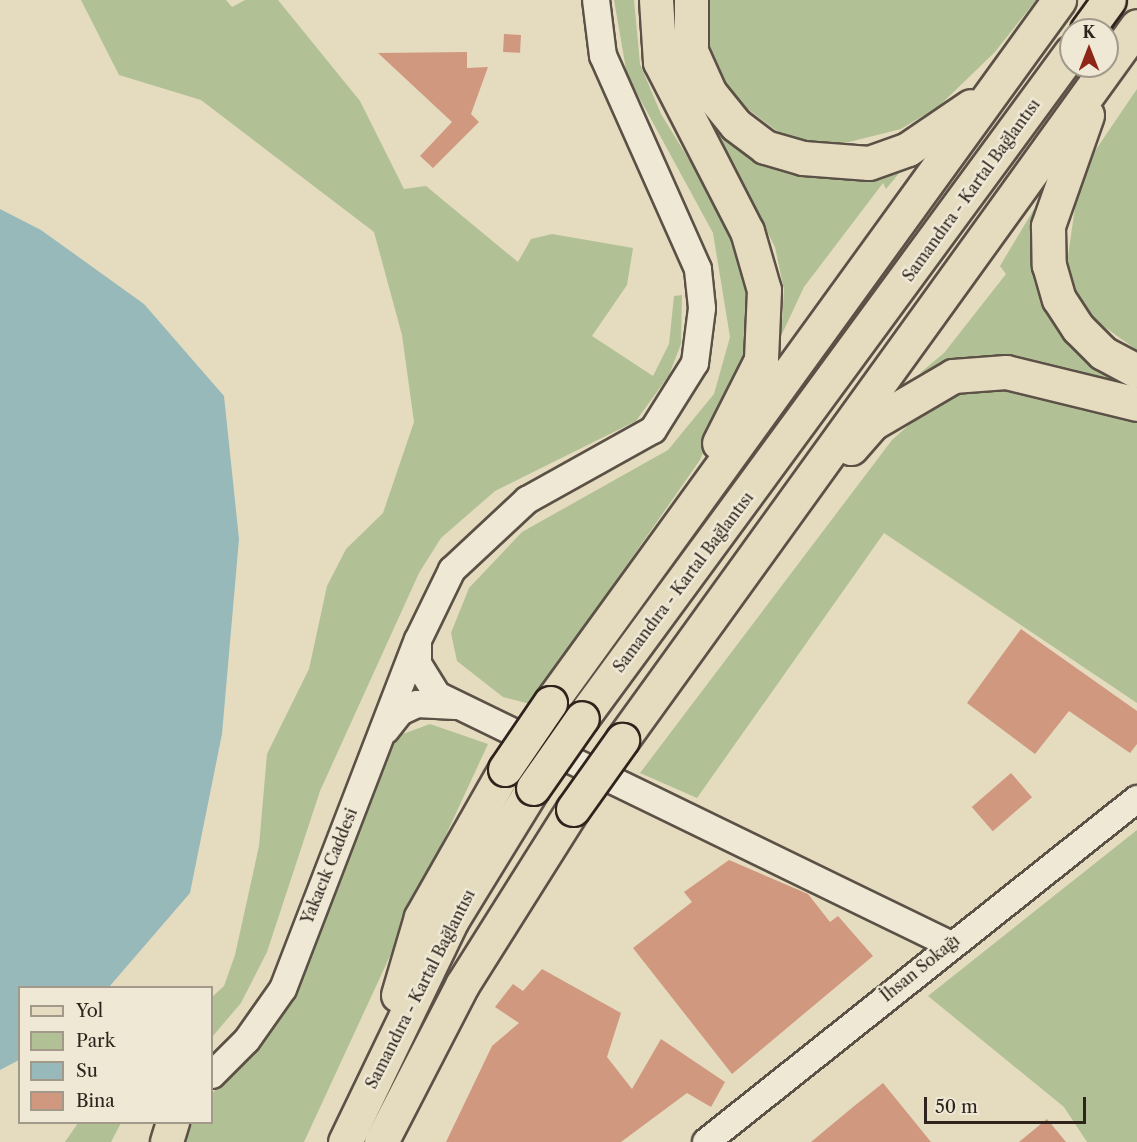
<!DOCTYPE html>
<html>
<head>
<meta charset="utf-8">
<style>
  body { margin:0 }
  #map { position:relative; width:1137px; height:1142px; overflow:hidden; background:#e5dbbf; font-family:"Libre Caslon Text",serif }
  div>[style] { position:absolute }
  .green>* { inset:0; background:#b1c195 }
  .water>* { inset:0; background:#98b9ba }
  .building>* { inset:0; background:#d0987f; transform-origin:0 0 }
  .roads { filter:drop-shadow(2px 0 #5c5146) drop-shadow(-2px 0 #5c5146) drop-shadow(0 2px #5c5146) drop-shadow(0 -2px #5c5146) }
  .tertiary>* { height:26px; margin:-13px; padding:0 13px; transform-origin:13px; border-radius:13px; background:#eee8d5 }
  .primary>* { height:32px; margin:-16px; padding:0 16px; transform-origin:16px; border-radius:16px; background:#e5dbbf }
  .motorway>* { height:33px; margin:-16.5px; padding:0 16.5px; transform-origin:16.5px; border-radius:16.5px; background:#e5dbbf }
  .bridges { filter:drop-shadow(2px 0 #2f231d) drop-shadow(-2px 0 #2f231d) drop-shadow(0 2px #2f231d) drop-shadow(0 -2px #2f231d) }
  .motorway-bridge>* { height:33px; margin:-16.5px; padding:0 16.5px; transform-origin:16.5px; border-radius:16.5px; background:#e5dbbf }
  span { translate:-50% -50%; white-space:nowrap; text-align:center; line-height:1.15; -webkit-text-stroke:5px #eee8d5; paint-order:stroke }
  .street-label { font-size:16px; color:#2f231d }
  .legend { position:absolute; left:18px; top:986px; width:195px; height:138px; box-sizing:border-box; background:#eee8d5; border:2px solid #a2998b; margin:0; padding:8px 10px; list-style:none; font-size:18px; color:#2f231d }
  .legend li { display:flex; align-items:center; gap:12px; height:30px }
  .legend b { width:30px; border:2px solid #a2998b }
  .north { position:absolute; left:1059px; top:18px; width:60px; height:60px; box-sizing:border-box; background:#eee8d5; border:2px solid #a2998b; border-radius:50%; rotate:0deg; font-size:16px; font-weight:700; line-height:24px; text-align:center; color:#2f231d }
  .north::after { content:''; display:block; margin:auto; width:21px; height:27px; background:#8f2418; clip-path:polygon(50% 0,100% 100%,50% 72%,0 100%) }
  .scale { position:absolute; left:924px; top:1097px; width:162px; height:27px; box-sizing:border-box; border:3px solid #2f231d; border-top:0; padding-left:8px; font-size:18px; line-height:21px; white-space:nowrap; color:#2f231d; -webkit-text-stroke:4px #eee8d5; paint-order:stroke }
</style>
</head>
<body>
<div id="map">
  <div class="green">
    <i style="clip-path:polygon(81px 0,226px 0,232px 7px,245px 0,278px 0,360px 101px,404px 189px,426px 186px,518px 262px,531px 239px,552px 234px,633px 248px,627px 285px,592px 336px,653px 376px,669px 344px,674px 296px,682px 295px,681px 344px,669px 375px,636px 421px,495px 491px,441px 538px,419px 573px,320px 791px,267px 952px,241px 1003px,212px 1037px,212px 997px,224px 986px,235px 955px,259px 846px,267px 754px,309px 669px,327px 586px,346px 549px,383px 513px,414px 422px,402px 335px,374px 232px,201px 100px,119px 75px)"></i>
    <i style="clip-path:polygon(614px 0,634px 0,640px 64px,661px 114px,739px 241px,749px 291px,745px 357px,700px 460px,530px 704px,503px 697px,457px 661px,451px 633px,469px 588px,522px 532px,668px 450px,714px 394px,730px 337px,713px 233px,627px 75px)"></i>
    <i style="clip-path:polygon(708px 0,1036px 0,995px 52px,939px 106px,901px 129px,825px 148px,785px 137px,733px 98px,710px 46px)"></i>
    <i style="clip-path:polygon(1137px 89px,1137px 350px,1093px 319px,1073px 287px,1067px 263px,1080px 173px)"></i>
    <i style="clip-path:polygon(716px 126px,758px 154px,905px 166px,886px 189px,883px 183px,804px 287px,781px 336px,784px 290px,775px 247px,732px 164px,707px 134px)"></i>
    <i style="clip-path:polygon(1034px 209px,1033px 268px,1114px 377px,1113px 385px,971px 360px,920px 373px,944px 353px,1006px 274px,1000px 266px)"></i>
    <i style="clip-path:polygon(1004px 382px,1137px 418px,1137px 703px,884px 533px,697px 798px,640px 773px,892px 440px,945px 393px)"></i>
    <i style="clip-path:polygon(430px 724px,488px 744px,304px 1142px,184px 1142px,189px 1123px,212px 1122px,212px 1094px,300px 980px,392px 738px)"></i>
    <i style="clip-path:polygon(1137px 830px,1137px 1142px,1087px 1142px,1064px 1107px,928px 996px)"></i>
    <i style="clip-path:polygon(78px 1123px,78px 1122px,121px 1123px,111px 1142px,65px 1142px)"></i>
  </div>
  <div class="water">
    <i style="clip-path:polygon(0 209px,41px 230px,144px 304px,224px 396px,239px 539px,222px 734px,190px 893px,109px 987px,20px 988px,19px 1060px,0 1070px)"></i>
  </div>
  <div class="building">
    <i style="left:504px;top:34px;width:17px;height:18px;rotate:3deg"></i>
    <i style="clip-path:polygon(467px 52px,467px 68px,488px 67px,471px 114px,479px 122px,433px 168px,420px 156px,452px 122px,378px 53px)"></i>
    <i style="clip-path:polygon(1021px 629px,1137px 711px,1137px 744px,1130px 753px,1069px 711px,1035px 754px,967px 703px)"></i>
    <i style="left:1011px;top:773px;width:32px;height:52px;rotate:49deg"></i>
    <i style="clip-path:polygon(729px 860px,808px 894px,830px 922px,838px 916px,873px 956px,732px 1074px,633px 948px,692px 902px,684px 892px)"></i>
    <i style="clip-path:polygon(542px 969px,621px 1013px,607px 1057px,632px 1089px,661px 1039px,725px 1082px,711px 1107px,687px 1093px,621px 1142px,446px 1142px,492px 1046px,519px 1023px,495px 1007px,513px 984px,523px 991px)"></i>
    <i style="clip-path:polygon(883px 1083px,931px 1142px,811px 1142px,853px 1107px)"></i>
    <i style="clip-path:polygon(1047px 1119px,1066px 1142px,1019px 1142px)"></i>
  </div>
  <div class="roads">
    <div class="tertiary">
      <i style="left:418px;top:643px;width:21px;rotate:90deg"></i>
      <i style="left:418px;top:664px;width:36px;rotate:58deg"></i>
      <i style="left:437px;top:695px;width:569px;rotate:25.93deg"></i>
      <i style="left:386px;top:730px;width:23px;rotate:-52deg"></i>
      <i style="left:400px;top:712px;width:19px;rotate:-25deg"></i>
      <i style="left:417px;top:704px;width:38px;rotate:3deg"></i>
      <i style="left:212px;top:1075px;width:49px;rotate:-45deg"></i>
      <i style="left:247px;top:1040px;width:62px;rotate:-54.8deg"></i>
      <i style="left:283px;top:989px;width:374px;rotate:-68.9deg"></i>
      <i style="left:418px;top:640px;width:78px;rotate:-64.1deg"></i>
      <i style="left:452px;top:570px;width:103px;rotate:-43deg"></i>
      <i style="left:527px;top:500px;width:144px;rotate:-29.1deg"></i>
      <i style="left:653px;top:430px;width:79px;rotate:-57.9deg"></i>
      <i style="left:695px;top:363px;width:55px;rotate:-82.7deg"></i>
      <i style="left:702px;top:308px;width:39px;rotate:-96deg"></i>
      <i style="left:698px;top:269px;width:233px;rotate:-114deg"></i>
      <i style="left:603px;top:56px;width:56px;rotate:-97.1deg"></i>
      <i style="left:706px;top:1142px;width:551px;rotate:-38.51deg"></i>
    </div>
    <div class="primary">
      <i style="left:167px;top:1142px;width:21px;rotate:-73deg"></i>
    </div>
    <div class="motorway">
      <i style="left:656px;top:0;width:62px;rotate:86.3deg"></i>
      <i style="left:660px;top:62px;width:190px;rotate:62.8deg"></i>
      <i style="left:747px;top:231px;width:61px;rotate:73.9deg"></i>
      <i style="left:764px;top:290px;width:70px;rotate:92.5deg"></i>
      <i style="left:761px;top:360px;width:93px;rotate:116.8deg"></i>
      <i style="left:691px;top:0;width:51px;rotate:90deg"></i>
      <i style="left:691px;top:51px;width:46px;rotate:65.7deg"></i>
      <i style="left:710px;top:93px;width:41px;rotate:50.9deg"></i>
      <i style="left:736px;top:125px;width:36px;rotate:37deg"></i>
      <i style="left:765px;top:147px;width:40px;rotate:16deg"></i>
      <i style="left:803px;top:158px;width:66px;rotate:4.3deg"></i>
      <i style="left:869px;top:163px;width:41px;rotate:-19.7deg"></i>
      <i style="left:908px;top:149px;width:76px;rotate:-34.3deg"></i>
      <i style="left:1087px;top:115px;width:118px;rotate:109.4deg"></i>
      <i style="left:1048px;top:226px;width:39px;rotate:89deg"></i>
      <i style="left:1049px;top:265px;width:35px;rotate:74deg"></i>
      <i style="left:1059px;top:299px;width:35px;rotate:57deg"></i>
      <i style="left:1078px;top:328px;width:35px;rotate:45deg"></i>
      <i style="left:1103px;top:353px;width:38px;rotate:28deg"></i>
      <i style="left:851px;top:448px;width:33px;rotate:-49deg"></i>
      <i style="left:873px;top:423px;width:93px;rotate:-30.4deg"></i>
      <i style="left:953px;top:376px;width:53px;rotate:-4.3deg"></i>
      <i style="left:1006px;top:372px;width:135px;rotate:13.7deg"></i>
      <i style="left:550px;top:703px;width:868px;rotate:-54.09deg"></i>
      <i style="left:582px;top:718px;width:826px;rotate:-53.71deg"></i>
      <i style="left:622px;top:740px;width:880px;rotate:-54.2deg"></i>
      <i style="left:398px;top:995px;width:81px;rotate:-73.6deg"></i>
      <i style="left:421px;top:917px;width:170px;rotate:-60.4deg"></i>
      <i style="left:345px;top:1142px;width:246px;rotate:-64.3deg"></i>
      <i style="left:452px;top:920px;width:155px;rotate:-58.5deg"></i>
      <i style="left:381px;top:1142px;width:177px;rotate:-62.7deg"></i>
      <i style="left:462px;top:985px;width:208px;rotate:-57.8deg"></i>
    </div>
  </div>
  <div class="bridges">
    <div class="motorway-bridge">
      <i style="left:1087px;top:30px;width:37px;rotate:-54deg"></i>
      <i style="left:505px;top:769px;width:80px;rotate:-55.7deg"></i>
      <i style="left:533px;top:788px;width:85px;rotate:-55deg"></i>
      <i style="left:573px;top:809px;width:85px;rotate:-54.6deg"></i>
    </div>
  </div>
  <div class="street-label">
    <span style="left:971px;top:190px;rotate:-54deg">Samandıra - Kartal Bağlantısı</span>
    <span style="left:683px;top:582px;rotate:-53deg">Samandıra - Kartal Bağlantısı</span>
    <span style="left:329px;top:866px;rotate:-68deg">Yakacık Caddesi</span>
    <span style="left:920px;top:968px;rotate:-39deg">İhsan Sokağı</span>
    <span style="left:420px;top:989px;rotate:-63deg">Samandıra - Kartal Bağlantısı</span>
  </div>
  <ul class="legend">
  <li><b style="height:8px;background:#e5dbbf"></b>Yol</li>
  <li><b style="height:16px;background:#b1c195"></b>Park</li>
  <li><b style="height:16px;background:#98b9ba"></b>Su</li>
  <li><b style="height:16px;background:#d0987f"></b>Bina</li>
  </ul>
  <div class="north">K</div>
  <div class="scale">50 m</div>
</div>
</body>
</html>
